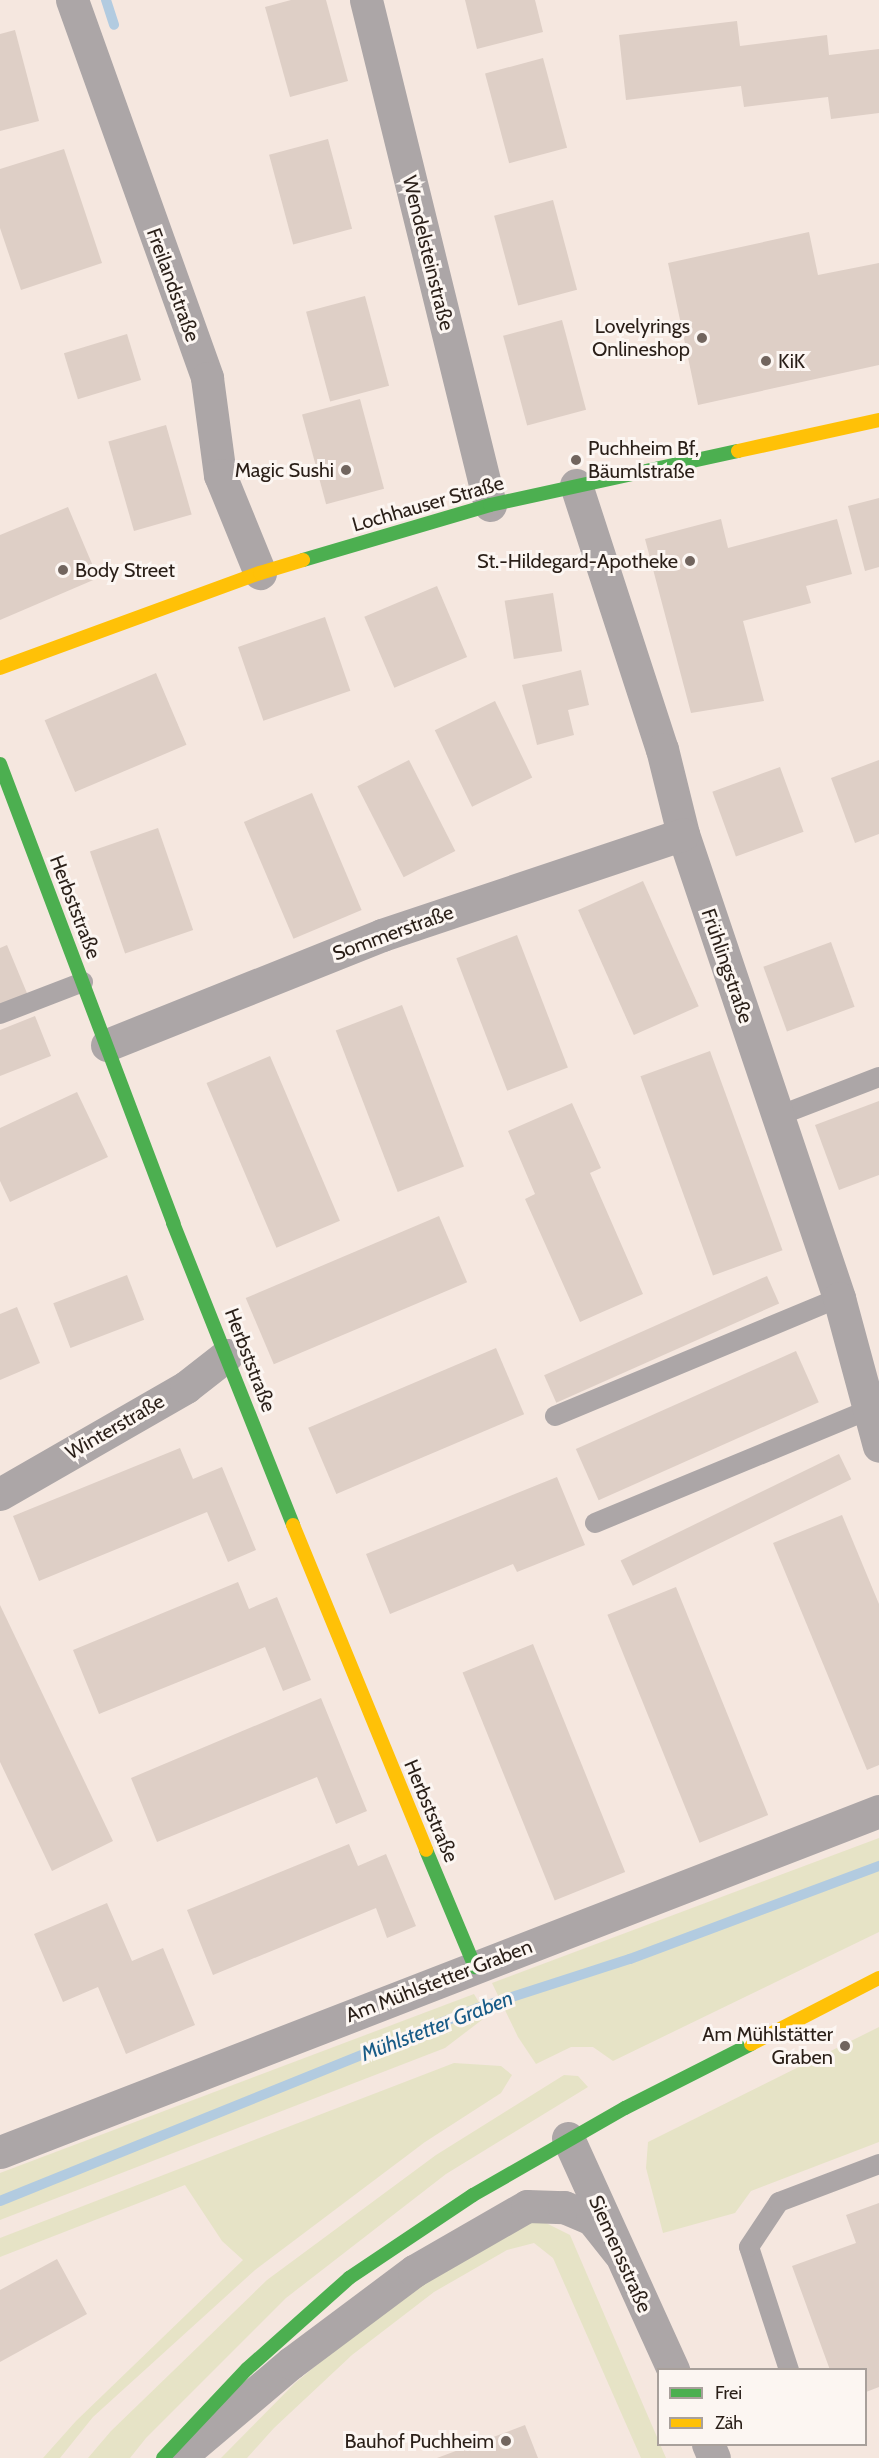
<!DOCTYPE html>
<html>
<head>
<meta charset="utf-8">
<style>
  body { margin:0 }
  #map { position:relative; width:879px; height:2458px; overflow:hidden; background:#f5e7df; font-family:Cabin,sans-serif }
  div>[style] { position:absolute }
  .green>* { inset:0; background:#e6e3c6 }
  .stream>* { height:10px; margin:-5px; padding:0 5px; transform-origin:5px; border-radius:5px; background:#b2cbe0 }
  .building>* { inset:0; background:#decfc6; transform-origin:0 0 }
  .lane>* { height:20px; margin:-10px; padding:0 10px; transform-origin:10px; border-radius:10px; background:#aca6a7 }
  .street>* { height:33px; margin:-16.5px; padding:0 16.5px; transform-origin:16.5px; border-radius:16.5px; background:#aca6a7 }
  .fast>* { height:14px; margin:-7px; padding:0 7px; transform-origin:7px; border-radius:7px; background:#4caf50 }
  .slow>* { height:14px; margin:-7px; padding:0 7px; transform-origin:7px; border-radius:7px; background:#ffc107 }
  .dots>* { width:16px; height:16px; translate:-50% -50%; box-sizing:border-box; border:3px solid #fcf6f2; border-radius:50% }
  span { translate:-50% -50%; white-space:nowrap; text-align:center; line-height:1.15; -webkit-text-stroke:6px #fcf6f2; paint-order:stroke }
  .street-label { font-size:20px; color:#2a1f18 }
  .poi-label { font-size:20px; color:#2a1f18 }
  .right { translate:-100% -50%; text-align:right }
  .left { translate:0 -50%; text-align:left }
  .water-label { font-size:21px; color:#185b87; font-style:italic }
  .legend { position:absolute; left:657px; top:2368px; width:210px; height:78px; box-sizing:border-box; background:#fcf6f2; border:2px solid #a8a09b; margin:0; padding:8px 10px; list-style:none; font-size:18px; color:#2a1f18 }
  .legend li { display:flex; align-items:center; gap:12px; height:30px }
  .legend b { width:30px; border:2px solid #a8a09b }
</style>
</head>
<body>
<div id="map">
  <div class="green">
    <i style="clip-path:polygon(879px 1838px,879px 1932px,613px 2061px,593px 2047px,571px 2047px,536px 2064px,518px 2037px,492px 1983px)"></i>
    <i style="clip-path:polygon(474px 1994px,487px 2016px,445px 2048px,0 2220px,0 2173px)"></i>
    <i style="clip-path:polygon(879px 2027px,879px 2142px,751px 2191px,735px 2213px,663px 2233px,646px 2168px,648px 2142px)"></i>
    <i style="clip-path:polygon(454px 2063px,501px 2066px,512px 2075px,501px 2093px,425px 2142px,255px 2270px,93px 2417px,60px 2458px,43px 2458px,76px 2421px,243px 2260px,222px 2241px,185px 2185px,0 2257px,0 2238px)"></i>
    <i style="clip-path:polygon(564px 2075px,578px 2076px,588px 2087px,446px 2174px,286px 2298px,146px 2438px,130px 2458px,88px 2458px,111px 2431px,267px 2280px,436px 2155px)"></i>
    <i style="clip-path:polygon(544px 2222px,570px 2235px,666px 2458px,641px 2458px,553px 2258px,534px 2243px,507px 2250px,434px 2292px,352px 2355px,274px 2428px,247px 2458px,221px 2458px,295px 2383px,388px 2306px,516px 2223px)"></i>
  </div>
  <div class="stream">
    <i style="left:106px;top:0;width:26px;rotate:72deg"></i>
    <i style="left:0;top:2201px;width:515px;rotate:-21.99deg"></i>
    <i style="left:478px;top:2008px;width:160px;rotate:-17.9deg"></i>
    <i style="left:630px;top:1959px;width:266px;rotate:-20.5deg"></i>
  </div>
  <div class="building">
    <i style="clip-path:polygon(291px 0,326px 0,348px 81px,290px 97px,265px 7px)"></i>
    <i style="clip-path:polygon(465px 0,535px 0,543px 32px,477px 49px)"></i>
    <i style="clip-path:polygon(737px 21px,740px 46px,827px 35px,829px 55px,879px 49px,879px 113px,831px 119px,828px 97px,744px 107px,741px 86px,626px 100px,619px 35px)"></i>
    <i style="clip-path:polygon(15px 30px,39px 121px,0 131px,0 34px)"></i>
    <i style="left:543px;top:58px;width:93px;height:60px;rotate:75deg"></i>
    <i style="left:328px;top:139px;width:93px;height:61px;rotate:75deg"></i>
    <i style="clip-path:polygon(64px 149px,102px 263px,21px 290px,0 228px,0 169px)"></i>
    <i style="left:553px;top:200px;width:93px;height:61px;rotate:75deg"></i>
    <i style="clip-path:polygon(809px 232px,818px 275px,879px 263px,879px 365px,698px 405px,668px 263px)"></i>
    <i style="left:365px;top:296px;width:93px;height:61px;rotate:75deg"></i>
    <i style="left:562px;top:320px;width:93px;height:61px;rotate:75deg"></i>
    <i style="left:127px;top:334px;width:48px;height:66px;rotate:73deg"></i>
    <i style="left:360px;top:399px;width:93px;height:60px;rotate:75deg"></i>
    <i style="left:166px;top:425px;width:93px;height:60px;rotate:74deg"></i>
    <i style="clip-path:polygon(879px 498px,879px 567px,865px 571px,848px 506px)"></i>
    <i style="clip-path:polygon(68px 507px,98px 578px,0 620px,0 535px)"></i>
    <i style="clip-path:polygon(721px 519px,728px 548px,837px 519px,852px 574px,806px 586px,811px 603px,743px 621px,764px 701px,691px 713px,645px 539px)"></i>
    <i style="left:437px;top:586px;width:77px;height:79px;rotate:67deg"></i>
    <i style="left:553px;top:593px;width:59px;height:49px;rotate:81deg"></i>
    <i style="left:325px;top:617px;width:78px;height:92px;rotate:71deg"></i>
    <i style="clip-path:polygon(581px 670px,589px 705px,568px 710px,574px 735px,537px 745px,522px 685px)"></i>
    <i style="left:156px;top:673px;width:78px;height:121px;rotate:67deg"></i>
    <i style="left:495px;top:701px;width:85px;height:67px;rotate:64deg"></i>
    <i style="left:409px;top:760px;width:102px;height:58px;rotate:63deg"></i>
    <i style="clip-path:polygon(879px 760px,879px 834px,855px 843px,831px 778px)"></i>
    <i style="left:780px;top:767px;width:69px;height:72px;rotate:70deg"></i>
    <i style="left:312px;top:793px;width:127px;height:74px;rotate:67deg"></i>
    <i style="left:158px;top:828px;width:108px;height:72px;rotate:71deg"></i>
    <i style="left:643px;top:881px;width:137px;height:71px;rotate:66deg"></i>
    <i style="left:517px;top:935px;width:142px;height:65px;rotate:69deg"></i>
    <i style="left:831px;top:942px;width:69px;height:72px;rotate:70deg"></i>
    <i style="clip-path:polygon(7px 945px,29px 998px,0 1010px,0 948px)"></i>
    <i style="left:402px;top:1005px;width:173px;height:71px;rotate:69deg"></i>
    <i style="clip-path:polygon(35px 1016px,51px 1056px,0 1076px,0 1030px)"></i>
    <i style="left:710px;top:1051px;width:212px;height:74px;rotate:70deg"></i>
    <i style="left:270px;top:1056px;width:179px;height:69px;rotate:67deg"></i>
    <i style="clip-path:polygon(77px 1092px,108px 1157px,10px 1202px,0 1181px,0 1128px)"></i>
    <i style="clip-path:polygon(879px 1101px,879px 1175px,839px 1190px,815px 1125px)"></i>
    <i style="clip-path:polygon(572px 1103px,601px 1168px,590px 1173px,643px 1294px,580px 1322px,525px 1199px,535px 1194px,508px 1131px)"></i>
    <i style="left:439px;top:1216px;width:72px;height:210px;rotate:67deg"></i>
    <i style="left:127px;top:1275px;width:48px;height:79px;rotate:69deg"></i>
    <i style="left:767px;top:1276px;width:30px;height:244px;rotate:66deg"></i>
    <i style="clip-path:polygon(17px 1307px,40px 1363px,0 1380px,0 1314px)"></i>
    <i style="left:496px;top:1348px;width:72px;height:204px;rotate:67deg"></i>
    <i style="left:796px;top:1351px;width:56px;height:241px;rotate:66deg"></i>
    <i style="clip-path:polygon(180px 1448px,193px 1479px,222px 1467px,256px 1550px,228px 1562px,207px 1512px,39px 1581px,13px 1516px)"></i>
    <i style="left:839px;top:1454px;width:28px;height:243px;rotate:64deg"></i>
    <i style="clip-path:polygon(557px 1477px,585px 1545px,517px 1572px,513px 1564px,390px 1614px,366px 1554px)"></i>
    <i style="clip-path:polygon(842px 1515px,879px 1604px,879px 1765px,867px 1770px,773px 1543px)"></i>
    <i style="clip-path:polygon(238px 1582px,249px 1609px,277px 1597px,311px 1680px,283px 1691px,265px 1647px,99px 1714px,73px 1650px)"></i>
    <i style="left:676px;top:1587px;width:246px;height:74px;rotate:68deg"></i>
    <i style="clip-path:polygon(0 1605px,113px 1841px,52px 1871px,0 1762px)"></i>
    <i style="left:533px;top:1644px;width:246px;height:76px;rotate:68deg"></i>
    <i style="clip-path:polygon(321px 1698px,367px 1811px,336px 1824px,317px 1777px,157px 1842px,131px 1778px)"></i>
    <i style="clip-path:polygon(349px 1844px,358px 1866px,386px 1854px,416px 1926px,387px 1938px,376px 1908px,213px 1975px,187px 1910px)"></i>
    <i style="clip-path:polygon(107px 1903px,132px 1961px,163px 1948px,195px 2025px,126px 2054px,98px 1987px,63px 2002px,34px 1934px)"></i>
    <i style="clip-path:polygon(879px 2203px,879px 2387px,866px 2392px,866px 2370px,830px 2370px,792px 2266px,856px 2243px,846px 2215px)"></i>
    <i style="clip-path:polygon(57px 2259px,87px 2314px,0 2362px,0 2290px)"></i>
    <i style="clip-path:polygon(525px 2425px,538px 2458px,437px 2458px)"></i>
  </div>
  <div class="lane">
    <i style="left:0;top:1014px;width:89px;rotate:-21.1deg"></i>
    <i style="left:778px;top:1116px;width:108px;rotate:-21.1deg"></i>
    <i style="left:555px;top:1416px;width:308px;rotate:-22.6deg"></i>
    <i style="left:595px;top:1523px;width:306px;rotate:-22.5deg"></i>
    <i style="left:789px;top:2370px;width:129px;rotate:-108deg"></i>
    <i style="left:749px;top:2247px;width:54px;rotate:-56.3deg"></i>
    <i style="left:779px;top:2202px;width:107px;rotate:-20.8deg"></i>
  </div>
  <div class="street">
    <i style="left:72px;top:0;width:401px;rotate:70.3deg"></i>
    <i style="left:207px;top:378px;width:98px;rotate:82.4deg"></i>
    <i style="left:220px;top:475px;width:106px;rotate:67.8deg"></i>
    <i style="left:366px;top:0;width:520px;rotate:76.2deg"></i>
    <i style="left:576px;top:485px;width:278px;rotate:72deg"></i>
    <i style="left:662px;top:749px;width:88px;rotate:76.1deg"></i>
    <i style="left:683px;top:834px;width:490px;rotate:71.4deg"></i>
    <i style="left:839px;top:1298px;width:153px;rotate:74.9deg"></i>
    <i style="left:107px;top:1045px;width:296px;rotate:-21.8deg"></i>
    <i style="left:382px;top:935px;width:317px;rotate:-18.5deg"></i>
    <i style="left:0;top:1494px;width:215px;rotate:-29.9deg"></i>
    <i style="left:186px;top:1387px;width:52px;rotate:-38deg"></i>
    <i style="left:568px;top:2138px;width:255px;rotate:65.6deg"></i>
    <i style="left:0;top:2152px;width:943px;rotate:-21.2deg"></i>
    <i style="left:708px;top:2444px;width:15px;rotate:67deg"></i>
    <i style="left:182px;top:2455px;width:143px;rotate:-40.2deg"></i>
    <i style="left:291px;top:2363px;width:154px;rotate:-36.8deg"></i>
    <i style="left:414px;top:2271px;width:130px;rotate:-29.9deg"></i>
    <i style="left:527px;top:2206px;width:37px;rotate:2deg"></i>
    <i style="left:564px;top:2207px;width:30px;rotate:23deg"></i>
    <i style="left:592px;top:2219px;width:43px;rotate:51.5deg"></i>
  </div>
  <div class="fast">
    <i style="left:303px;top:560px;width:195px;rotate:-16.4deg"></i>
    <i style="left:490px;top:505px;width:254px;rotate:-12.3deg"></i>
    <i style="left:0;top:764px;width:491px;rotate:69.3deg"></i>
    <i style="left:173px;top:1223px;width:325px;rotate:68.3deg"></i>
    <i style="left:426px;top:1850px;width:127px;rotate:67.3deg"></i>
    <i style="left:163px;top:2458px;width:122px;rotate:-46.7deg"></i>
    <i style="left:247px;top:2369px;width:137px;rotate:-41.7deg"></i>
    <i style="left:349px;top:2278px;width:149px;rotate:-33.8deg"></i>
    <i style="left:473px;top:2195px;width:175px;rotate:-29.8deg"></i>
    <i style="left:625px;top:2108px;width:141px;rotate:-26.9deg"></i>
  </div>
  <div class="slow">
    <i style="left:738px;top:451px;width:144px;rotate:-12.4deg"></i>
    <i style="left:0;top:668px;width:277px;rotate:-20.1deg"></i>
    <i style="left:260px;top:573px;width:45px;rotate:-16.8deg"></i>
    <i style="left:293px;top:1525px;width:351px;rotate:67.7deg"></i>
    <i style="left:751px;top:2044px;width:144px;rotate:-27.3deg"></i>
  </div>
  <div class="dots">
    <i style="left:702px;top:338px;background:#71655e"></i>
    <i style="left:766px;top:361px;background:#71655e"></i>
    <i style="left:576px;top:460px;background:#71655e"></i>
    <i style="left:346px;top:470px;background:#71655e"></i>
    <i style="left:690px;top:561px;background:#71655e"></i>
    <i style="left:63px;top:570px;background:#71655e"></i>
    <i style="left:845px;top:2046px;background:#71655e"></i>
    <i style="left:506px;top:2441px;background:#71655e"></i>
  </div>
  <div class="street-label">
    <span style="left:428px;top:253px;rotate:76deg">Wendelsteinstraße</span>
    <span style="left:173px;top:285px;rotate:70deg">Freilandstraße</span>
    <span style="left:428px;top:504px;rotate:-16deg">Lochhauser Straße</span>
    <span style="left:75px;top:907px;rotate:69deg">Herbststraße</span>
    <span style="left:393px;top:933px;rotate:-20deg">Sommerstraße</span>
    <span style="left:727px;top:966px;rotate:71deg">Frühlingstraße</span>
    <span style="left:250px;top:1360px;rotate:69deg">Herbststraße</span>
    <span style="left:115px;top:1427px;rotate:-30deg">Winterstraße</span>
    <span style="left:431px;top:1811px;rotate:67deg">Herbststraße</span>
    <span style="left:439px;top:1981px;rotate:-21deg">Am Mühlstetter Graben</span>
    <span style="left:620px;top:2254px;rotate:66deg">Siemensstraße</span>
  </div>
  <div class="poi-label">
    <span class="right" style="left:690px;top:338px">Lovelyrings<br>Onlineshop</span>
    <span class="left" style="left:778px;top:361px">KiK</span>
    <span class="left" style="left:588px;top:460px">Puchheim Bf,<br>Bäumlstraße</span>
    <span class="right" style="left:334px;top:470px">Magic Sushi</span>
    <span class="right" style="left:678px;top:561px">St.-Hildegard-Apotheke</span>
    <span class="left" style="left:75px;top:570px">Body Street</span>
    <span class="right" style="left:833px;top:2046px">Am Mühlstätter<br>Graben</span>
    <span class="right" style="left:494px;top:2441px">Bauhof Puchheim</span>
  </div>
  <div class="water-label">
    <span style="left:437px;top:2026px;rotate:-21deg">Mühlstetter Graben</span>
  </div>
  <ul class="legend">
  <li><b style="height:8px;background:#4caf50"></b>Frei</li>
  <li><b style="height:8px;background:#ffc107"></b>Zäh</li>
  </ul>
</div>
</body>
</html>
